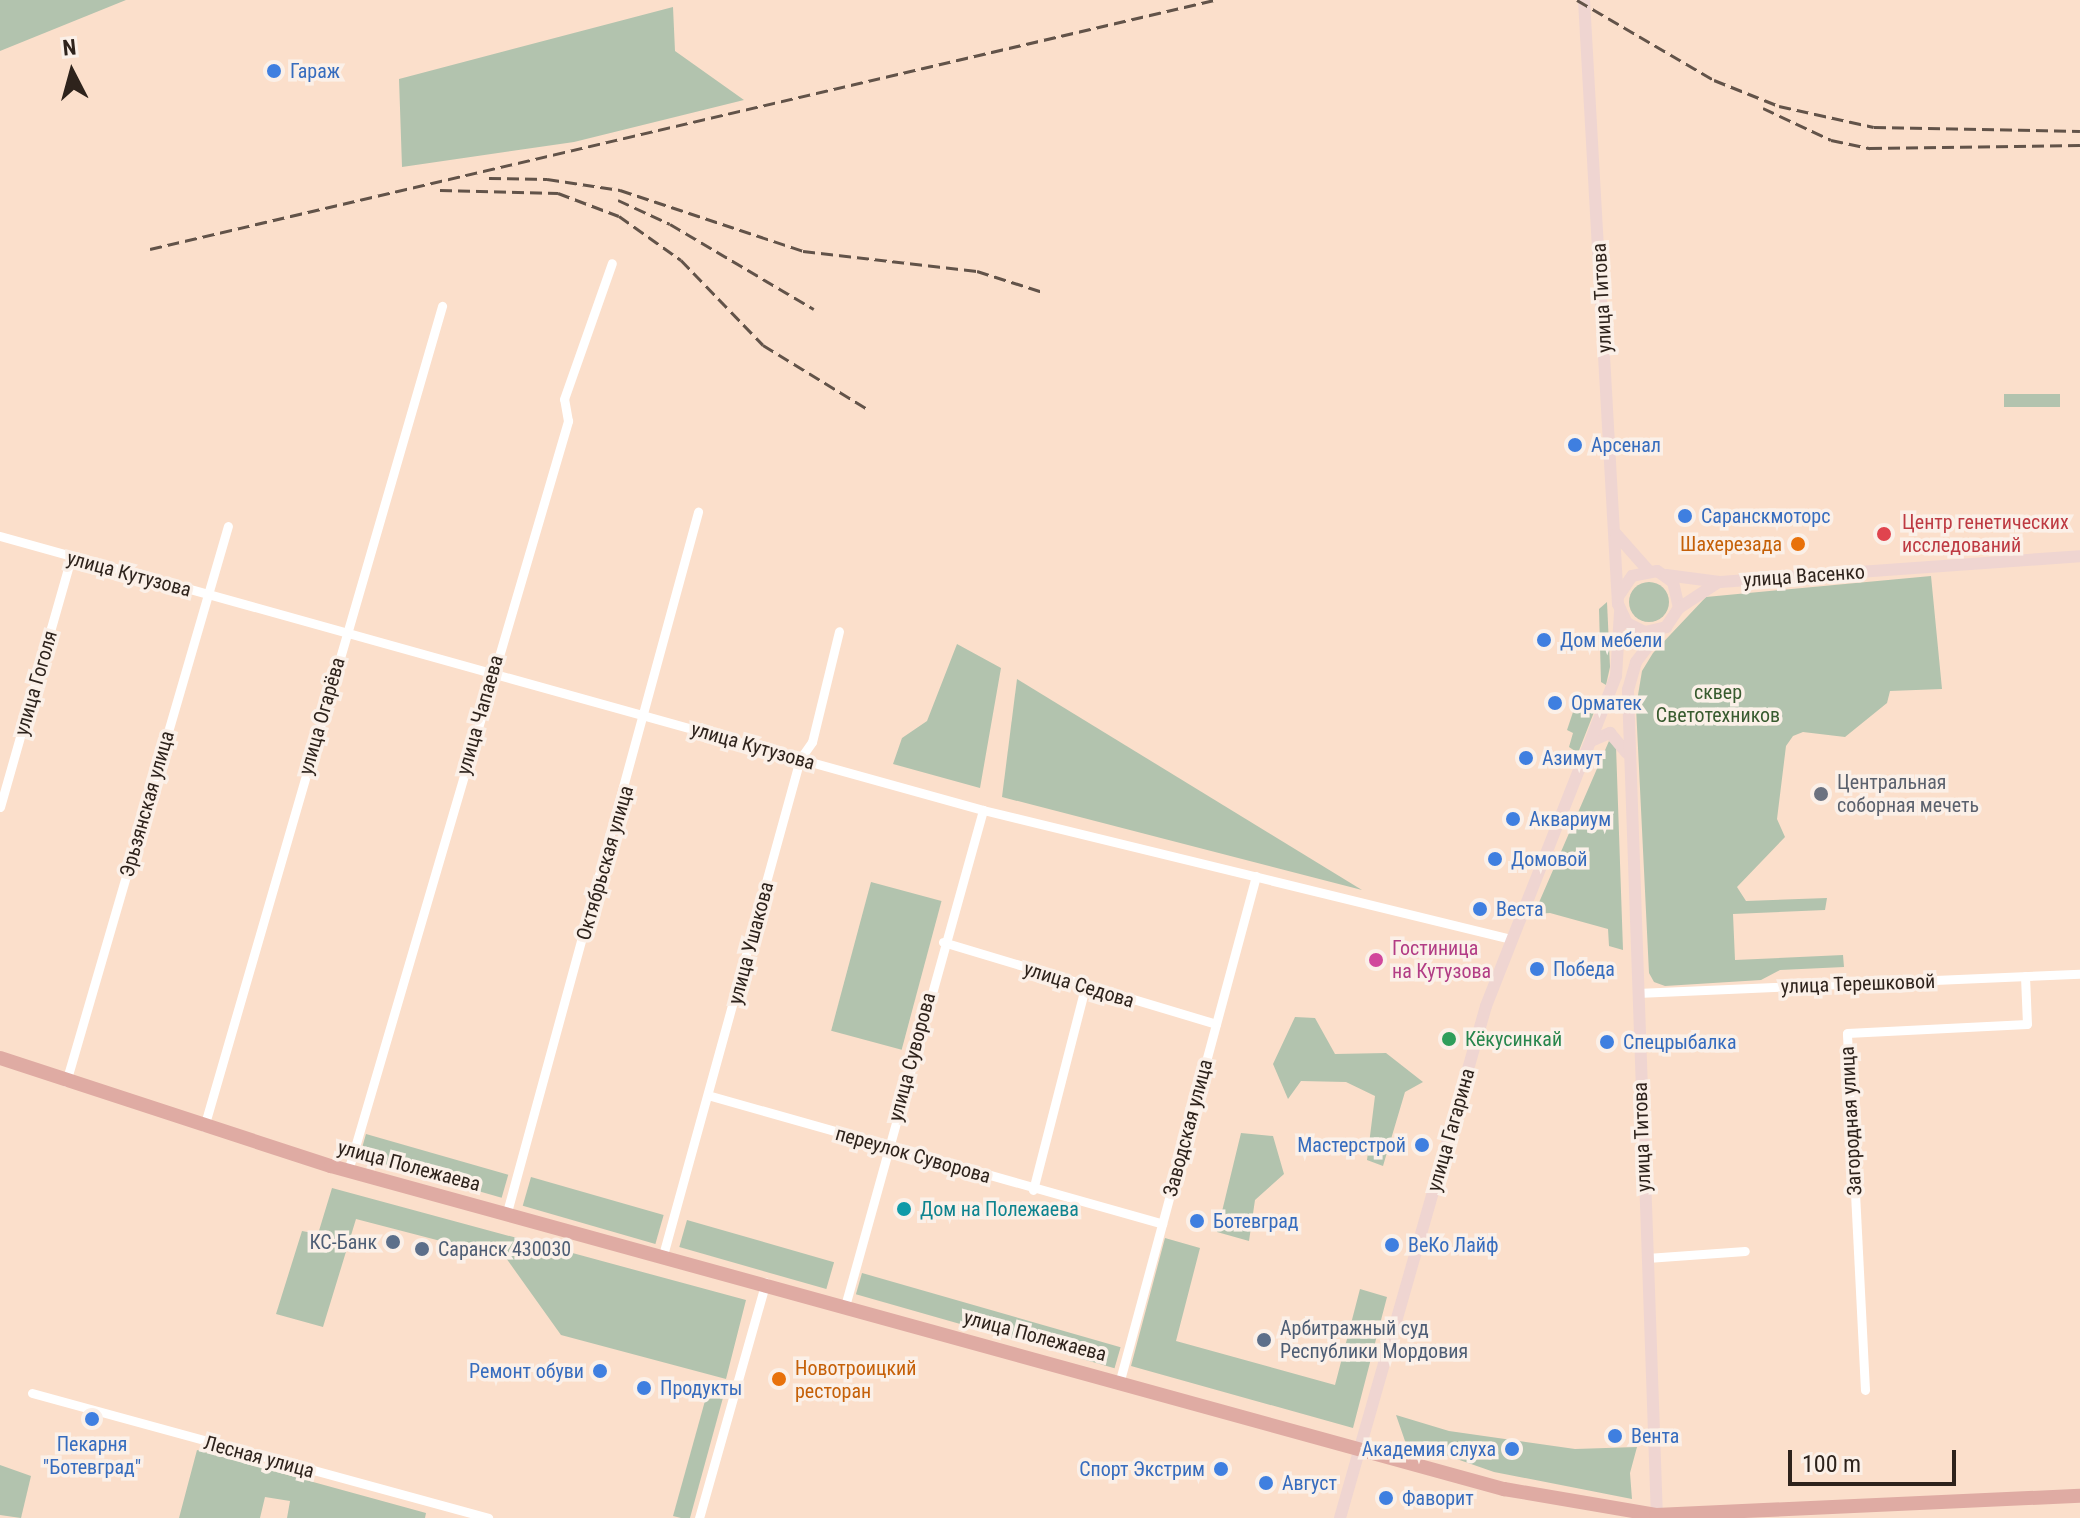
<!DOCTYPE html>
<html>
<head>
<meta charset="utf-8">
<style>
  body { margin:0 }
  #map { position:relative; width:2080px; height:1518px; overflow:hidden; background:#fbdfcb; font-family:"Roboto Condensed",sans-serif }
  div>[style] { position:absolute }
  .green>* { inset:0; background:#b2c3ae; transform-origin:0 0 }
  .round { border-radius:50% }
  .minor>* { height:9px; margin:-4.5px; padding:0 4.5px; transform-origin:4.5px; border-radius:4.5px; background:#fff }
  .secondary>* { height:12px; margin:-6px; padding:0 6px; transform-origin:6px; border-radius:6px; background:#efd5d1 }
  .primary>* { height:14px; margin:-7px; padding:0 7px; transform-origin:7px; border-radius:7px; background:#dfaba3 }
  .rail>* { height:3px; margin-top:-1.5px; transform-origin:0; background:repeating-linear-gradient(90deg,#625349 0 12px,transparent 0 18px) }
  .dots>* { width:22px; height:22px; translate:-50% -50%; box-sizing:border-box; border:4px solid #fbf0e8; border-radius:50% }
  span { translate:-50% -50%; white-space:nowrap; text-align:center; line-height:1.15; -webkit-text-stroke:7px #fbf0e8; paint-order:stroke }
  .shop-label { font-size:20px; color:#366cbe }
  .left { translate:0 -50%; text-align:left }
  .right { translate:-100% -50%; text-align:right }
  .street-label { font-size:20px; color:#2e231c }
  .health-label { font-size:20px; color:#be3a42 }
  .food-label { font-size:20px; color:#c56008 }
  .park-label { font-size:20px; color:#385b2f }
  .worship-label { font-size:20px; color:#5b616d }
  .hotel-label { font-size:20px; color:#b23c85 }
  .leisure-label { font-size:20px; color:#27864d }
  .culture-label { font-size:20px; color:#0d838f }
  .service-label { font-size:20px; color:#4e5e75 }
  .north { position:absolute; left:32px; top:32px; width:80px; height:80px; -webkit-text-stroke:6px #fbf0e8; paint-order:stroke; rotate:354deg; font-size:22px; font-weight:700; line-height:32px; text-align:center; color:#2e231c }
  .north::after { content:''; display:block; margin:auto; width:28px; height:36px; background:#2e231c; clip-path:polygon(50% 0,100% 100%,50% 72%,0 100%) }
  .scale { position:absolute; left:1788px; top:1450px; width:168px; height:36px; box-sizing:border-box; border:4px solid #2e231c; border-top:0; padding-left:10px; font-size:24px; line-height:28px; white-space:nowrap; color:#2e231c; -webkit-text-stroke:6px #fbf0e8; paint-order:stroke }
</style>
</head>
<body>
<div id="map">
  <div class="green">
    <i style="clip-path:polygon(0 0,126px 0,0 51px)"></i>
    <i style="clip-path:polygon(673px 7px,675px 51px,744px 100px,574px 142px,402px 167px,399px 79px)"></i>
    <i style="left:2060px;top:394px;width:13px;height:56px;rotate:90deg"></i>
    <i style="clip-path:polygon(1931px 576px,1942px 689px,1890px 691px,1887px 703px,1845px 737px,1803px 732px,1793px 736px,1786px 746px,1777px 819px,1785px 837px,1737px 887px,1746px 901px,1827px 898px,1825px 910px,1733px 914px,1735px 960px,1843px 955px,1844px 967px,1780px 970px,1761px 980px,1665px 986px,1654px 982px,1649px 973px,1636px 707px,1642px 671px,1653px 653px,1706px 597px)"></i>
    <i class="round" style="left:1629px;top:582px;width:40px;height:40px"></i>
    <i style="clip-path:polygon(1607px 602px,1610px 667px,1606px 685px,1601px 682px,1599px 609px)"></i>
    <i style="clip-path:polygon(957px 644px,1001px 668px,980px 788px,893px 764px,902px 738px,927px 721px)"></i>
    <i style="clip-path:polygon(1017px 679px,1362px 890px,1002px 797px)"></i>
    <i style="clip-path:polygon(1579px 694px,1596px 707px,1578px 753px,1569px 747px,1573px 733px,1567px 730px)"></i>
    <i style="clip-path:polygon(1609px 741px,1616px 746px,1623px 950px,1609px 946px,1608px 929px,1550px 913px,1534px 914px)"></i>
    <i style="left:871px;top:882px;width:73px;height:154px;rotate:15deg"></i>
    <i style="clip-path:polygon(1295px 1017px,1315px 1018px,1335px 1054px,1386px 1053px,1423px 1082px,1405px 1092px,1383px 1166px,1367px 1160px,1375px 1096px,1346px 1082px,1301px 1081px,1288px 1099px,1273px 1064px)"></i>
    <i style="clip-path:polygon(1241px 1133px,1273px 1136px,1284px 1174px,1255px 1200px,1249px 1241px,1217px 1232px)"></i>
    <i style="left:366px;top:1134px;width:148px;height:24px;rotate:16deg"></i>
    <i style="left:531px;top:1177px;width:138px;height:30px;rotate:16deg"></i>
    <i style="clip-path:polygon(332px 1188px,746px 1300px,726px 1379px,561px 1335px,506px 1258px,356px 1219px,323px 1327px,276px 1314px,302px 1231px,318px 1234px)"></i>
    <i style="left:687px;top:1220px;width:153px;height:28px;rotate:16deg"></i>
    <i style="clip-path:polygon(1165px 1238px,1200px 1248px,1176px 1341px,1335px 1385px,1360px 1289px,1387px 1297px,1353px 1428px,1131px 1366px)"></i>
    <i style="left:862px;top:1273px;width:269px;height:22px;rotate:16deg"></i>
    <i style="clip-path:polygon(708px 1390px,724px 1394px,690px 1518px,681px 1518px,673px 1516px)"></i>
    <i style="clip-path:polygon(1396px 1415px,1449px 1431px,1575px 1449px,1637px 1447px,1630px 1473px,1632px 1499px,1494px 1472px,1405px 1441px)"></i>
    <i style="clip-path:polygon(197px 1450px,426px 1513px,425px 1518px,287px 1518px,290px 1501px,265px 1497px,260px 1518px,179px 1518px)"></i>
    <i style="clip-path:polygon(0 1465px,31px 1476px,21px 1518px,0 1515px)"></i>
  </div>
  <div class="minor">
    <i style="left:0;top:536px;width:1020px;rotate:15.58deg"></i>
    <i style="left:983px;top:810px;width:544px;rotate:13.73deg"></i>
    <i style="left:0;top:807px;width:259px;rotate:-74.1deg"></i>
    <i style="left:943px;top:942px;width:285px;rotate:16.7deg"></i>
    <i style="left:1637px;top:993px;width:443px;rotate:-2.5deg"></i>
    <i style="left:66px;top:1082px;width:579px;rotate:-73.76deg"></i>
    <i style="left:711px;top:1096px;width:469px;rotate:15.8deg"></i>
    <i style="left:204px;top:1127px;width:855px;rotate:-73.83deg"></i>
    <i style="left:348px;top:1171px;width:782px;rotate:-73.65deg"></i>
    <i style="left:568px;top:421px;width:22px;rotate:-100deg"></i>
    <i style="left:564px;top:399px;width:144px;rotate:-70.6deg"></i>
    <i style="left:1033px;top:1190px;width:209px;rotate:-75.6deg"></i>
    <i style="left:507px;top:1212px;width:726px;rotate:-74.74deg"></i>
    <i style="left:663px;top:1255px;width:515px;rotate:-74.56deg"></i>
    <i style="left:800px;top:759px;width:21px;rotate:-55deg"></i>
    <i style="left:812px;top:742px;width:114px;rotate:-76.3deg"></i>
    <i style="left:1647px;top:1258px;width:98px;rotate:-4.1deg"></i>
    <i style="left:845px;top:1306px;width:515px;rotate:-74.45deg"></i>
    <i style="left:1120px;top:1380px;width:522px;rotate:-74.9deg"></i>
    <i style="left:1865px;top:1390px;width:357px;rotate:-92.9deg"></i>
    <i style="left:1847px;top:1033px;width:180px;rotate:-2.9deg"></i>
    <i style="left:2027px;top:1024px;width:48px;rotate:-92.4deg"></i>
    <i style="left:32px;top:1393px;width:473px;rotate:15.3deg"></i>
    <i style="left:699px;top:1518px;width:245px;rotate:-74.2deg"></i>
  </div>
  <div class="secondary">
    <i style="left:1584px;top:0;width:605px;rotate:86.78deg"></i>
    <i style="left:1618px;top:604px;width:21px;rotate:65deg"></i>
    <i style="left:1627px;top:623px;width:20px;rotate:27deg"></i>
    <i style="left:1645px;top:632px;width:22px;rotate:-13deg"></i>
    <i style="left:1666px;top:627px;width:23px;rotate:-56deg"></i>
    <i style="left:1679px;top:608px;width:27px;rotate:-103deg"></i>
    <i style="left:1673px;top:582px;width:19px;rotate:-145deg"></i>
    <i style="left:1657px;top:571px;width:25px;rotate:169deg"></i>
    <i style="left:1632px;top:576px;width:25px;rotate:124deg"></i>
    <i style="left:1616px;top:534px;width:48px;rotate:48.4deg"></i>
    <i style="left:1666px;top:575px;width:54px;rotate:7.4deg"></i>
    <i style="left:1720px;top:582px;width:361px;rotate:-4.1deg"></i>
    <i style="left:1679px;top:608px;width:45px;rotate:-33.3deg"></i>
    <i style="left:1591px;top:741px;width:21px;rotate:-23deg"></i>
    <i style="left:1610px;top:733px;width:26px;rotate:50deg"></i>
    <i style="left:1340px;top:1518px;width:532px;rotate:-74.08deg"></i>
    <i style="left:1486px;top:1006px;width:355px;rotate:-68.5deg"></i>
    <i style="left:1616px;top:676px;width:64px;rotate:-86.4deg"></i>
    <i style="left:1657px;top:1518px;width:829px;rotate:-92.01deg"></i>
    <i style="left:1628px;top:690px;width:29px;rotate:-74deg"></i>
    <i style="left:1636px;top:662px;width:39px;rotate:-53deg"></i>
  </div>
  <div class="primary">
    <i style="left:0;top:1058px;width:348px;rotate:18.1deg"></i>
    <i style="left:331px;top:1166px;width:1217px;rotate:15.4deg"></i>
    <i style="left:1504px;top:1489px;width:154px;rotate:9.7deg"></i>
    <i style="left:1656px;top:1515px;width:424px;rotate:-2.6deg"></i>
  </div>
  <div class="rail">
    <i style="left:1577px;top:0;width:159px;rotate:30.3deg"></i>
    <i style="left:1714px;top:80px;width:70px;rotate:21.8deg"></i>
    <i style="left:1779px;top:106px;width:97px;rotate:12.5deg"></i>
    <i style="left:1874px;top:127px;width:206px;rotate:1.1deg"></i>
    <i style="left:1763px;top:108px;width:75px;rotate:25.2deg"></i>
    <i style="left:1831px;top:140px;width:40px;rotate:12deg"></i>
    <i style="left:1870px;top:148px;width:210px;rotate:-0.8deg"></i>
    <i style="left:489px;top:178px;width:58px;rotate:1deg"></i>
    <i style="left:547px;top:179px;width:74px;rotate:8.6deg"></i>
    <i style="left:620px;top:190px;width:193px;rotate:18.4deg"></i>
    <i style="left:803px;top:251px;width:175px;rotate:6.6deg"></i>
    <i style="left:977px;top:271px;width:69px;rotate:17.7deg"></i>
    <i style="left:440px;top:190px;width:118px;rotate:1.5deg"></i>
    <i style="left:558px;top:193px;width:65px;rotate:20.7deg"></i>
    <i style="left:619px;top:216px;width:76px;rotate:35.4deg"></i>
    <i style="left:681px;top:260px;width:118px;rotate:46deg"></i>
    <i style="left:763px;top:345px;width:121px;rotate:31.5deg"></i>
    <i style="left:618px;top:200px;width:57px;rotate:24.8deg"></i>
    <i style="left:670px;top:224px;width:167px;rotate:30.6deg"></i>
    <i style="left:150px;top:249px;width:1093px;rotate:-13.17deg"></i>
  </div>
  <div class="dots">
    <i style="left:274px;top:71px;background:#3f7fe0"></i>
    <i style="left:1575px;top:445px;background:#3f7fe0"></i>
    <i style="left:1685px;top:516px;background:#3f7fe0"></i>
    <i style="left:1884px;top:534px;background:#e0444e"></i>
    <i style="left:1798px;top:544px;background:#e8710a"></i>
    <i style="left:1544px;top:640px;background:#3f7fe0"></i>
    <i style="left:1555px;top:703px;background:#3f7fe0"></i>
    <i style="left:1526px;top:758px;background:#3f7fe0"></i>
    <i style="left:1821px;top:794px;background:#6b7280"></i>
    <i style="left:1513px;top:819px;background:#3f7fe0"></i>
    <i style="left:1495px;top:859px;background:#3f7fe0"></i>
    <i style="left:1480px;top:909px;background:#3f7fe0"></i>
    <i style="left:1376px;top:960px;background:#d1479c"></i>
    <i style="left:1537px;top:969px;background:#3f7fe0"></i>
    <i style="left:1449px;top:1039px;background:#2e9e5b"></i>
    <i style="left:1607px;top:1042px;background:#3f7fe0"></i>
    <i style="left:1422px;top:1145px;background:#3f7fe0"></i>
    <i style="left:904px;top:1209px;background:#0f9aa8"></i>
    <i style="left:1197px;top:1221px;background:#3f7fe0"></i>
    <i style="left:393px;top:1242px;background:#5c6f8a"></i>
    <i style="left:1392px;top:1245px;background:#3f7fe0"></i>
    <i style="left:422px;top:1249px;background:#5c6f8a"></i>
    <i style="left:1264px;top:1340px;background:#5c6f8a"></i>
    <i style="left:600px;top:1371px;background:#3f7fe0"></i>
    <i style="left:779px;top:1379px;background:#e8710a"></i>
    <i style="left:644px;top:1388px;background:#3f7fe0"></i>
    <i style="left:92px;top:1419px;background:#3f7fe0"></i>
    <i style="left:1615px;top:1436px;background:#3f7fe0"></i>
    <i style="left:1512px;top:1449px;background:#3f7fe0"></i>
    <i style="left:1221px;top:1469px;background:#3f7fe0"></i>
    <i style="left:1266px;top:1483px;background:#3f7fe0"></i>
    <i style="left:1386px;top:1498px;background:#3f7fe0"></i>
  </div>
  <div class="shop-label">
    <span class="left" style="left:290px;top:71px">Гараж</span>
    <span class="left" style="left:1591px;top:445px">Арсенал</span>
    <span class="left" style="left:1701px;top:516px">Саранскмоторс</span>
    <span class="left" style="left:1560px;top:640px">Дом мебели</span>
    <span class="left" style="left:1571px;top:703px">Орматек</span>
    <span class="left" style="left:1542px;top:758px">Азимут</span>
    <span class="left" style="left:1529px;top:819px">Аквариум</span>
    <span class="left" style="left:1511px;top:859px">Домовой</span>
    <span class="left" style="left:1496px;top:909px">Веста</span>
    <span class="left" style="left:1553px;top:969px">Победа</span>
    <span class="left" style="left:1623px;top:1042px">Спецрыбалка</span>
    <span class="right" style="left:1406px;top:1145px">Мастерстрой</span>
    <span class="left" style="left:1213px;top:1221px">Ботевград</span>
    <span class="left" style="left:1408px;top:1245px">ВеКо Лайф</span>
    <span class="right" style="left:584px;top:1371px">Ремонт обуви</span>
    <span class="left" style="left:660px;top:1388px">Продукты</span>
    <span class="left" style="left:1631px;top:1436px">Вента</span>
    <span style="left:92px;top:1456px">Пекарня<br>"Ботевград"</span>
    <span class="right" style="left:1496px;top:1449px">Академия слуха</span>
    <span class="right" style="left:1205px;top:1469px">Спорт Экстрим</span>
    <span class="left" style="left:1282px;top:1483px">Август</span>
    <span class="left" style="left:1402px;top:1498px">Фаворит</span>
  </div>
  <div class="street-label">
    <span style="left:1602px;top:298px;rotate:-93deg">улица Титова</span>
    <span style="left:129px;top:574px;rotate:15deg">улица Кутузова</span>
    <span style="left:1804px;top:576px;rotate:-4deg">улица Васенко</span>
    <span style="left:36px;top:683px;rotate:-74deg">улица Гоголя</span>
    <span style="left:480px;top:715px;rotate:-74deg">улица Чапаева</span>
    <span style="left:322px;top:716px;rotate:-74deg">улица Огарёва</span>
    <span style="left:753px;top:746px;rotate:16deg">улица Кутузова</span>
    <span style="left:147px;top:804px;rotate:-74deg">Эрьзянская улица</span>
    <span style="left:605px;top:863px;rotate:-74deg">Октябрьская улица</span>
    <span style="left:751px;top:943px;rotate:-75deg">улица Ушакова</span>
    <span style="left:1858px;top:984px;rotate:-2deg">улица Терешковой</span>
    <span style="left:1079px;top:985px;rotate:17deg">улица Седова</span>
    <span style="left:912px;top:1057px;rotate:-75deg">улица Суворова</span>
    <span style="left:1851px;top:1121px;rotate:-93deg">Загородная улица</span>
    <span style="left:1188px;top:1128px;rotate:-75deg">Заводская улица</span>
    <span style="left:1451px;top:1130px;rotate:-74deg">улица Гагарина</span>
    <span style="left:1642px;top:1137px;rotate:-92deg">улица Титова</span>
    <span style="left:913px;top:1155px;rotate:16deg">переулок Суворова</span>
    <span style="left:409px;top:1166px;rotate:15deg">улица Полежаева</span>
    <span style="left:1035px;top:1336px;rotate:15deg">улица Полежаева</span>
    <span style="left:259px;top:1457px;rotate:15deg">Лесная улица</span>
  </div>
  <div class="health-label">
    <span class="left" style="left:1902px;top:534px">Центр генетических<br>исследований</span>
  </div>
  <div class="food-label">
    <span class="right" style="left:1782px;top:544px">Шахерезада</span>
    <span class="left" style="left:795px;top:1380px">Новотроицкий<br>ресторан</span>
  </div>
  <div class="park-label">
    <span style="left:1718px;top:704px">сквер<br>Светотехников</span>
  </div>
  <div class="worship-label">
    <span class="left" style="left:1837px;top:794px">Центральная<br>соборная мечеть</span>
  </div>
  <div class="hotel-label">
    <span class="left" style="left:1392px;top:960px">Гостиница<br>на Кутузова</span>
  </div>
  <div class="leisure-label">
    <span class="left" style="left:1465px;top:1039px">Кёкусинкай</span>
  </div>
  <div class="culture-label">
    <span class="left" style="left:920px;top:1209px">Дом на Полежаева</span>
  </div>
  <div class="service-label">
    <span class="right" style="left:377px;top:1242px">КС-Банк</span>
    <span class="left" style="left:438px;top:1249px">Саранск 430030</span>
    <span class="left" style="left:1280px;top:1340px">Арбитражный суд<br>Республики Мордовия</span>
  </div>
  <div class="north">N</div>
  <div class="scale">100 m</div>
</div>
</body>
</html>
